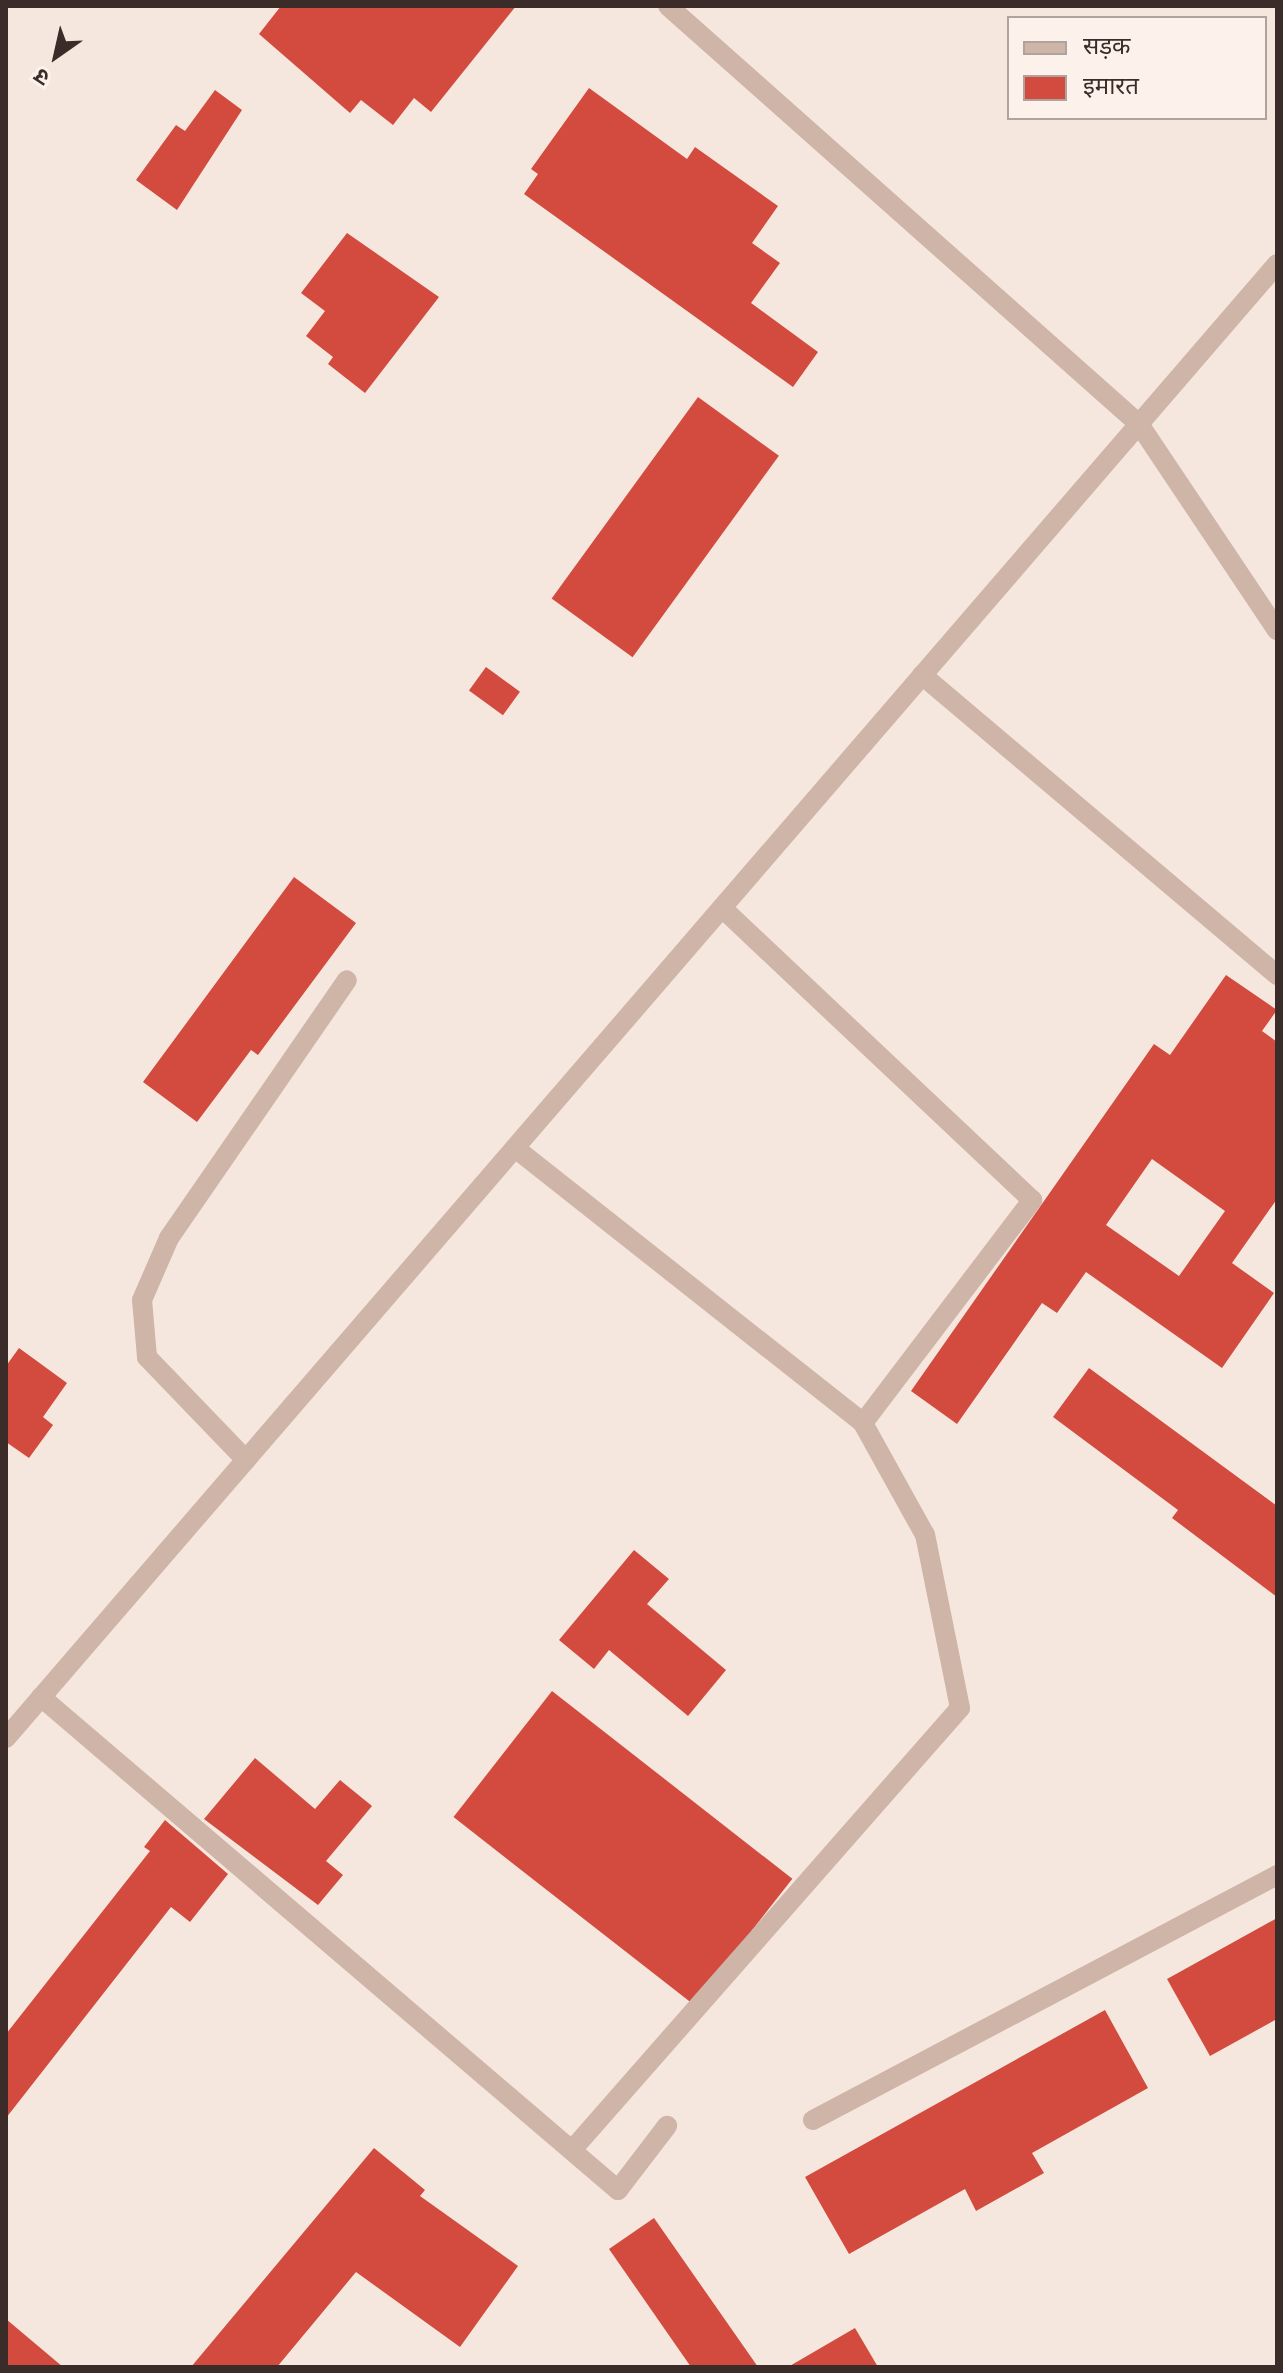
<!DOCTYPE html>
<html>
<head>
<meta charset="utf-8">
<style>
  body { margin:0 }
  #map { position:relative; width:1283px; height:2373px; overflow:hidden; background:#f5e7de; font-family:"Sofia Sans Condensed","Noto Sans Devanagari",sans-serif }
  div>[style] { position:absolute }
  .building>* { inset:0; background:#d34b3e; transform-origin:0 0 }
  .minor>* { height:20px; margin:-10px; padding:0 10px; transform-origin:10px; border-radius:10px; background:#cfb4a8 }
  .tertiary>* { height:20px; margin:-10px; padding:0 10px; transform-origin:10px; border-radius:10px; background:#cfb4a8 }
  span { translate:-50% -50%; white-space:nowrap; text-align:center; line-height:1.15; -webkit-text-stroke:7px #fcf2eb; paint-order:stroke }
  .frame { position:absolute; inset:0; border:8px solid #3b2c29; pointer-events:none }
  .legend { position:absolute; left:1007px; top:16px; width:260px; height:104px; box-sizing:border-box; background:#fcf2eb; border:2px solid #afa39d; margin:0; padding:10px 14px; list-style:none; font-size:24px; color:#3b2c29 }
  .legend li { display:flex; align-items:center; gap:16px; height:40px }
  .legend b { width:40px; border:2px solid #afa39d }
  .north { position:absolute; left:16px; top:16px; width:80px; height:80px; -webkit-text-stroke:6px #fcf2eb; paint-order:stroke; rotate:214deg; font-size:22px; font-weight:700; line-height:32px; text-align:center; color:#3b2c29 }
  .north::after { content:''; display:block; margin:auto; width:28px; height:36px; background:#3b2c29; clip-path:polygon(50% 0,100% 100%,50% 72%,0 100%) }
</style>
</head>
<body>
<div id="map">
  <div class="building">
    <i style="clip-path:polygon(281px 6px,516px 6px,431px 112px,414px 98px,393px 125px,361px 100px,350px 113px,259px 34px)"></i>
    <i style="clip-path:polygon(589px 88px,687px 159px,695px 147px,778px 206px,752px 243px,780px 263px,751px 303px,818px 352px,793px 387px,524px 194px,538px 174px,531px 169px)"></i>
    <i style="clip-path:polygon(215px 90px,242px 110px,177px 210px,136px 180px,176px 125px,185px 131px)"></i>
    <i style="clip-path:polygon(347px 233px,439px 297px,365px 393px,328px 364px,333px 357px,306px 336px,325px 311px,301px 293px)"></i>
    <i style="left:698px;top:397px;width:100px;height:249px;rotate:36deg"></i>
    <i style="left:486px;top:667px;width:42px;height:29px;rotate:36deg"></i>
    <i style="clip-path:polygon(294px 877px,356px 923px,258px 1055px,251px 1050px,197px 1122px,143px 1082px)"></i>
    <i style="clip-path:polygon(evenodd,1226px 975px,1277px 1010px,1262px 1031px,1277px 1042px,1277px 1199px,1232px 1263px,1274px 1293px,1222px 1368px,1086px 1272px,1057px 1313px,1042px 1303px,957px 1424px,911px 1391px,1154px 1044px,1170px 1055px,1226px 975px,1152px 1159px,1225px 1211px,1179px 1276px,1106px 1225px,1152px 1159px)"></i>
    <i style="clip-path:polygon(19px 1348px,67px 1383px,43px 1417px,53px 1425px,29px 1458px,6px 1442px,6px 1366px)"></i>
    <i style="clip-path:polygon(1089px 1368px,1277px 1506px,1277px 1597px,1172px 1518px,1178px 1510px,1053px 1417px)"></i>
    <i style="clip-path:polygon(634px 1550px,669px 1579px,647px 1604px,726px 1670px,688px 1716px,609px 1650px,594px 1669px,559px 1640px)"></i>
    <i style="left:552px;top:1691px;width:305px;height:160px;rotate:38deg"></i>
    <i style="clip-path:polygon(255px 1758px,315px 1809px,340px 1780px,372px 1806px,326px 1861px,343px 1875px,318px 1905px,204px 1819px)"></i>
    <i style="clip-path:polygon(165px 1820px,228px 1874px,190px 1922px,171px 1907px,6px 2118px,6px 2034px,150px 1851px,144px 1847px)"></i>
    <i style="clip-path:polygon(1277px 1918px,1277px 2019px,1210px 2056px,1167px 1979px)"></i>
    <i style="clip-path:polygon(1105px 2010px,1148px 2088px,1032px 2153px,1044px 2173px,976px 2211px,965px 2189px,849px 2254px,805px 2177px)"></i>
    <i style="clip-path:polygon(374px 2148px,425px 2190px,420px 2196px,518px 2266px,460px 2347px,356px 2272px,277px 2367px,191px 2367px)"></i>
    <i style="clip-path:polygon(654px 2218px,758px 2367px,691px 2367px,609px 2249px)"></i>
    <i style="clip-path:polygon(6px 2319px,63px 2367px,6px 2367px)"></i>
    <i style="clip-path:polygon(855px 2328px,878px 2367px,788px 2367px)"></i>
  </div>
  <div class="minor">
    <i style="left:668px;top:6px;width:630px;rotate:41.59deg"></i>
    <i style="left:1139px;top:424px;width:248px;rotate:56.2deg"></i>
    <i style="left:922px;top:675px;width:465px;rotate:40.2deg"></i>
    <i style="left:515px;top:1148px;width:444px;rotate:38.3deg"></i>
    <i style="left:863px;top:1423px;width:280px;rotate:-52.8deg"></i>
    <i style="left:1032px;top:1200px;width:426px;rotate:-136.7deg"></i>
    <i style="left:246px;top:1460px;width:143px;rotate:-133.9deg"></i>
    <i style="left:147px;top:1357px;width:57px;rotate:-95deg"></i>
    <i style="left:142px;top:1300px;width:68px;rotate:-66.5deg"></i>
    <i style="left:169px;top:1238px;width:313px;rotate:-55.4deg"></i>
    <i style="left:41px;top:1697px;width:759px;rotate:40.51deg"></i>
    <i style="left:618px;top:2190px;width:81px;rotate:-52.6deg"></i>
    <i style="left:813px;top:2120px;width:525px;rotate:-27.83deg"></i>
    <i style="left:572px;top:2150px;width:588px;rotate:-48.72deg"></i>
    <i style="left:960px;top:1708px;width:177px;rotate:-101.4deg"></i>
    <i style="left:925px;top:1535px;width:128px;rotate:-119deg"></i>
  </div>
  <div class="tertiary">
    <i style="left:6px;top:1738px;width:1946px;rotate:-49.23deg"></i>
  </div>
  <div class="frame"></div>
  <ul class="legend">
  <li><b style="height:10px;background:#cfb4a8"></b>सड़क</li>
  <li><b style="height:22px;background:#d34b3e"></b>इमारत</li>
  </ul>
  <div class="north">उ</div>
</div>
</body>
</html>
